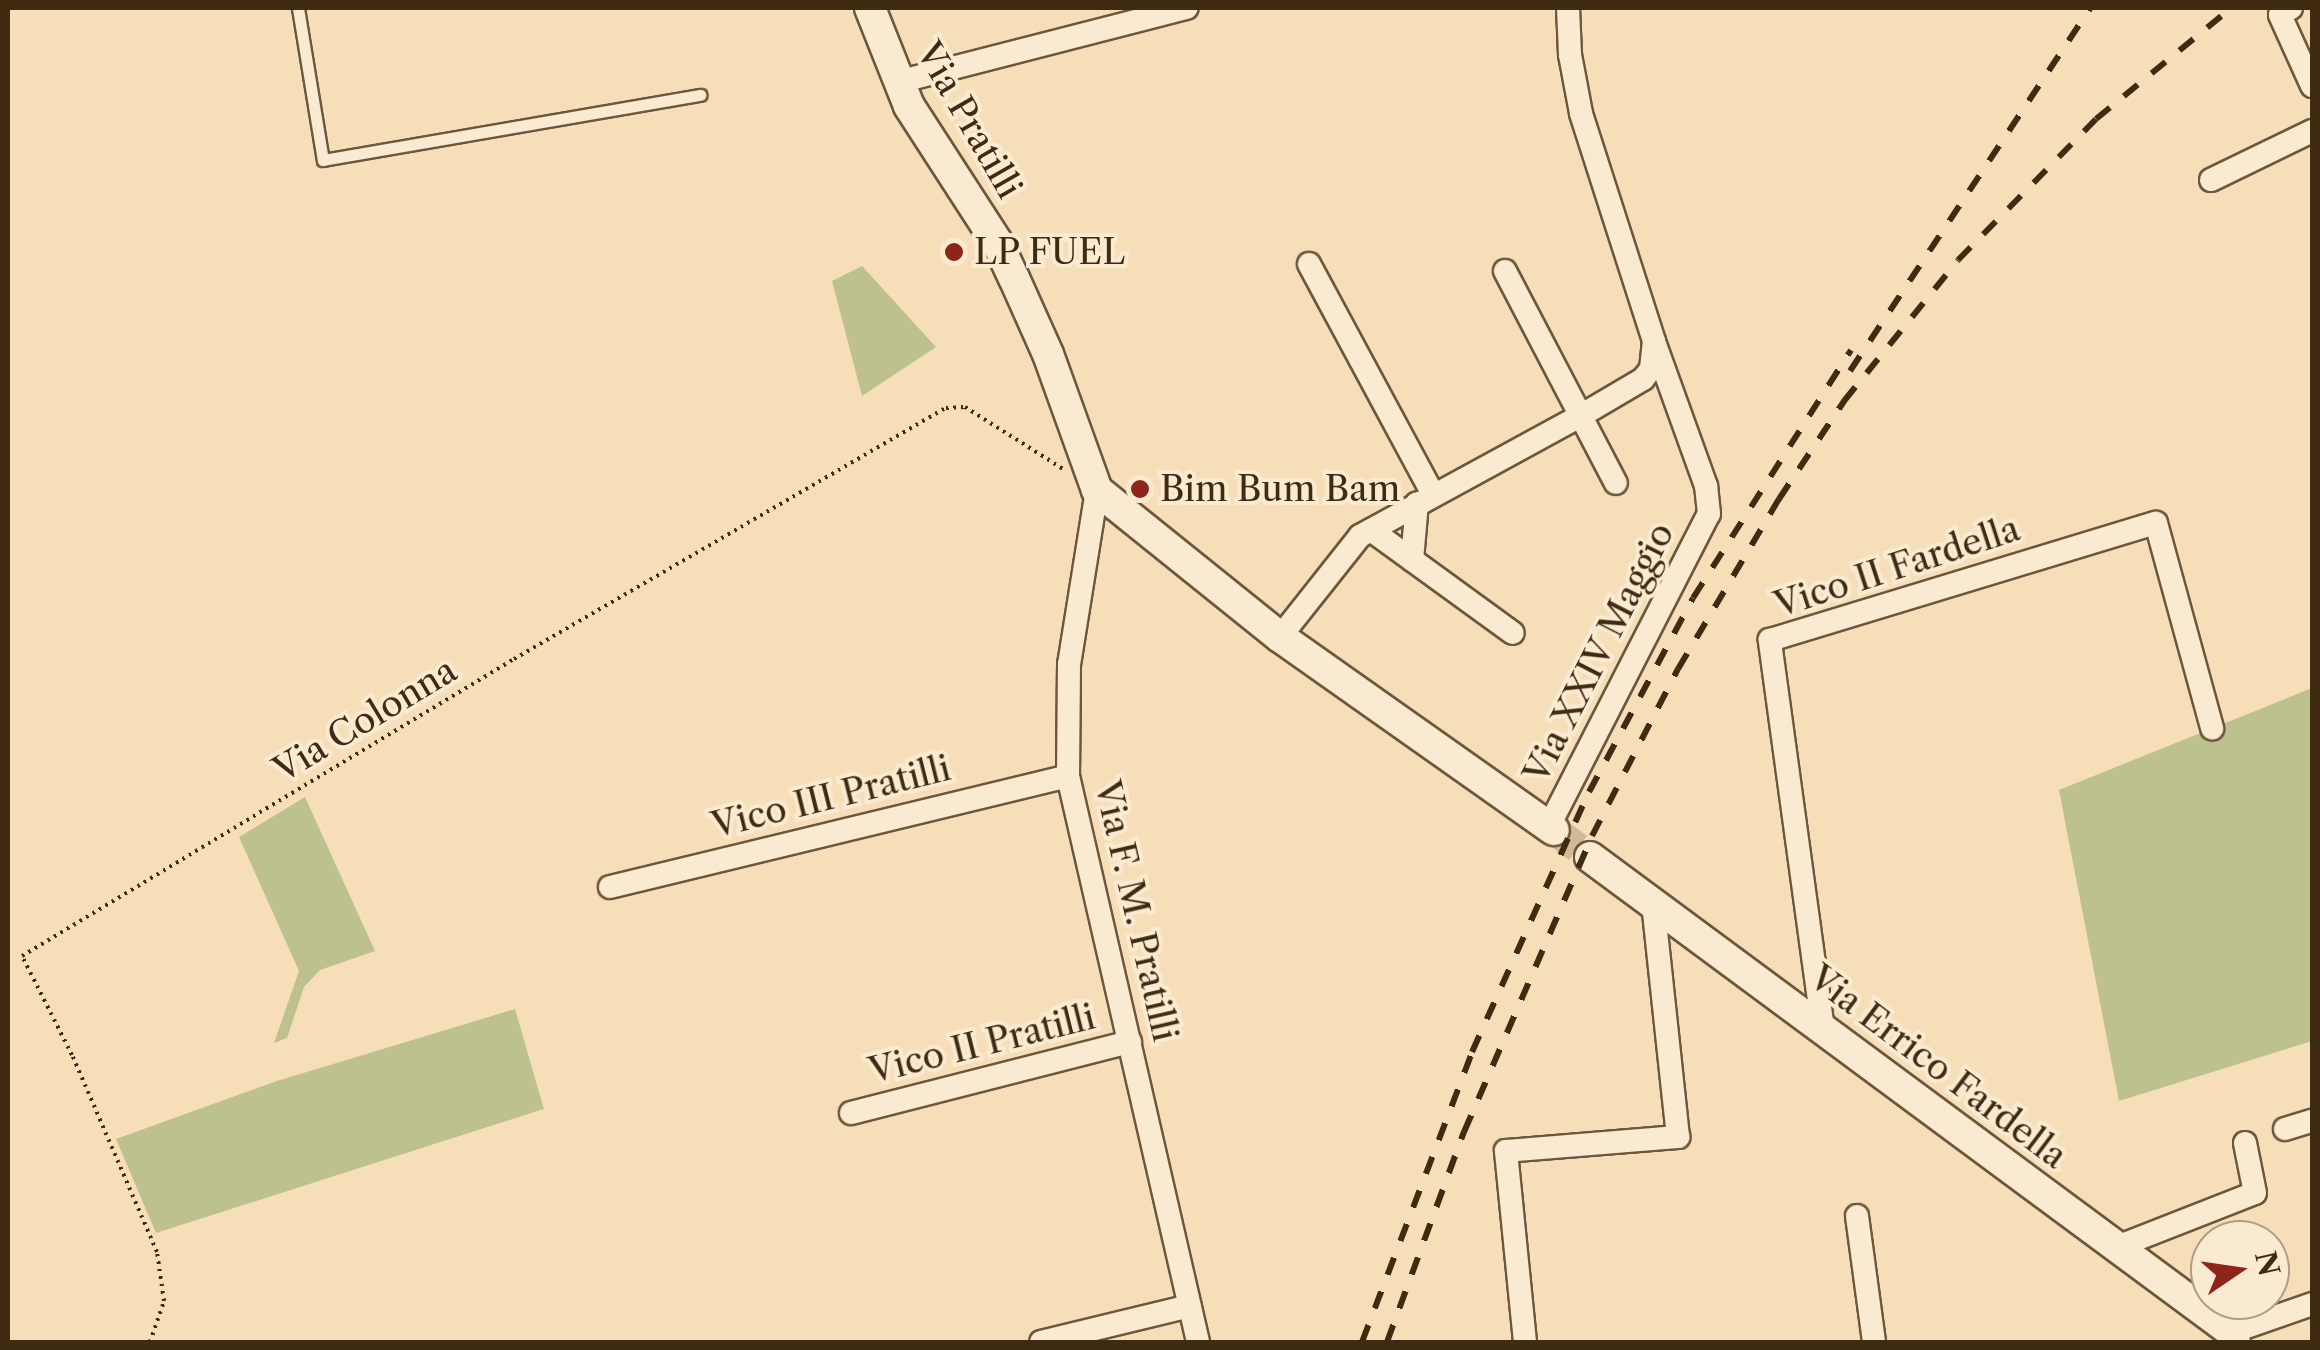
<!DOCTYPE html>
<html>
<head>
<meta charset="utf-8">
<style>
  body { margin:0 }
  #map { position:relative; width:2320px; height:1350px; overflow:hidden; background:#f6dfb8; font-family:"Libre Caslon Text",serif }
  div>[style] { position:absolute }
  .green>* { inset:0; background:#bdc18e }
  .secondary-tunnel>* { height:30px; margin-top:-15px; transform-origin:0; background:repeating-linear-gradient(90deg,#d1bb97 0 30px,transparent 0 45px) }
  .path>* { height:4px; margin-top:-2px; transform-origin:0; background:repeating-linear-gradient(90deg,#3f2a12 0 2.5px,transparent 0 7.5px) }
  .roads { filter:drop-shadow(2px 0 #6d573c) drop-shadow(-2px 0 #6d573c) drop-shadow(0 2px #6d573c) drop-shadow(0 -2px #6d573c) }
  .lane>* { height:11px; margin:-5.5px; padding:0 5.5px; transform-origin:5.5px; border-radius:5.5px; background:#f9ead1 }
  .street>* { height:22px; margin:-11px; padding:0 11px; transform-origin:11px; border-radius:11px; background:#f9ead1 }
  .secondary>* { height:30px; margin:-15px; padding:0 15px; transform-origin:15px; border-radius:15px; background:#f9ead1 }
  .rail>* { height:6px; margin-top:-3px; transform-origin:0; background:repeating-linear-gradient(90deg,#3f2a12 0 18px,transparent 0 36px) }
  .dots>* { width:28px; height:28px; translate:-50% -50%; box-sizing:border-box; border:5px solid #f9ead1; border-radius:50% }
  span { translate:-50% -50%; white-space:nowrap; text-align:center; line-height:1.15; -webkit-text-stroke:8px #f9ead1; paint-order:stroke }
  .street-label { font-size:35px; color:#3f2a12 }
  .poi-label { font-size:35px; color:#3f2a12 }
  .left { translate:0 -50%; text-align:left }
  .frame { position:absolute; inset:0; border:10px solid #3f2a12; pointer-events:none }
  .north { position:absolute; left:2190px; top:1220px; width:100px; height:100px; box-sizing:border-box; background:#f9ead1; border:2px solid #af9d85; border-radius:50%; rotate:77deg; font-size:28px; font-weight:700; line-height:40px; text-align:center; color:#3f2a12 }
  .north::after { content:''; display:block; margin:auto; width:35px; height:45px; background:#8f2418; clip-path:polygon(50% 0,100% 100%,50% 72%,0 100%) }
</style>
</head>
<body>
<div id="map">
  <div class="green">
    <i style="clip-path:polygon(862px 266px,936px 347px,862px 396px,832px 281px)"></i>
    <i style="clip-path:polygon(2312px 688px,2312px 1041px,2119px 1101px,2059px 790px)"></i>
    <i style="clip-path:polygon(305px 797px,375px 951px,320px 970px,304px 987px,287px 1038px,274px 1043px,299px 971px,239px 837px)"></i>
    <i style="clip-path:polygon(515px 1009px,544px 1109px,156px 1233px,116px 1139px,277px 1081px)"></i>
  </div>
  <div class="secondary-tunnel">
    <i style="left:1554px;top:830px;width:45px;rotate:36.9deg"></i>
  </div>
  <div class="path">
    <i style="left:150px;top:1342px;width:43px;rotate:-71.1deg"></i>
    <i style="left:164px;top:1301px;width:49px;rotate:-98.1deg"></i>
    <i style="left:157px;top:1252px;width:215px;rotate:-113.3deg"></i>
    <i style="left:72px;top:1055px;width:111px;rotate:-116.8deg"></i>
    <i style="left:22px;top:956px;width:575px;rotate:-31.12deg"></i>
    <i style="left:514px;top:659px;width:500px;rotate:-30.2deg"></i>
    <i style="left:946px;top:408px;width:19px;rotate:-3deg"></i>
    <i style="left:965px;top:407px;width:116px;rotate:32.3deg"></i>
  </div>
  <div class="roads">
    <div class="lane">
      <i style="left:298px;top:8px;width:154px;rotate:80.7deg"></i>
      <i style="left:323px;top:160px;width:383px;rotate:-9.8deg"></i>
    </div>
    <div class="street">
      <i style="left:2291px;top:8px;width:13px;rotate:148deg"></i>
      <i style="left:2280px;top:15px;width:78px;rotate:65.7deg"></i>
      <i style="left:898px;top:82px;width:298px;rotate:-14.4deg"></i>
      <i style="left:2211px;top:180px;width:112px;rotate:-25.9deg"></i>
      <i style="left:1309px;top:264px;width:261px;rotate:61.7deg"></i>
      <i style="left:1505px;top:271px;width:239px;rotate:62.4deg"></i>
      <i style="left:1097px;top:490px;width:176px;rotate:99.1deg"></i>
      <i style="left:1069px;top:664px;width:112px;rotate:90.5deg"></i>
      <i style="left:1068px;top:776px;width:581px;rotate:77.06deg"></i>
      <i style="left:1371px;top:530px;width:175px;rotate:36deg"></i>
      <i style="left:1412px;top:560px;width:57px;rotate:-85deg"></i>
      <i style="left:1280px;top:637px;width:129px;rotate:-51.6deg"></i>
      <i style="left:1360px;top:536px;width:253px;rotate:-28.6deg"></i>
      <i style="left:1582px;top:415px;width:71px;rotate:-30.5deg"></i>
      <i style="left:1643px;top:379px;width:13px;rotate:-51deg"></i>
      <i style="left:1651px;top:369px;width:28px;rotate:-84deg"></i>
      <i style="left:1654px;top:341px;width:239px;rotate:-107.8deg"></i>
      <i style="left:1581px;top:113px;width:59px;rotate:-100.7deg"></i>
      <i style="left:1570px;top:55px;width:47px;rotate:-92.4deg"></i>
      <i style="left:1549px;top:826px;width:351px;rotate:-62.9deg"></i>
      <i style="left:1709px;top:514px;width:28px;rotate:-96deg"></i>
      <i style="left:1706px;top:486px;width:151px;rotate:-109.8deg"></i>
      <i style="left:610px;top:887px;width:471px;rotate:-13.6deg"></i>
      <i style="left:1823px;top:1029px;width:393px;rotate:-97.8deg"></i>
      <i style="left:1770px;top:640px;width:403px;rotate:-16.9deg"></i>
      <i style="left:2156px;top:523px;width:213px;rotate:74.7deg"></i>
      <i style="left:851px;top:1113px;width:288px;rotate:-14.3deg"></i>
      <i style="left:2285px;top:1129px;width:28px;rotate:-17deg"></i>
      <i style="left:1857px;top:1216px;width:127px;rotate:82.3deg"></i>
      <i style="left:2117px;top:1247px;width:148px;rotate:-21.4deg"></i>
      <i style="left:2255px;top:1193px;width:51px;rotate:-101.3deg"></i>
      <i style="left:2232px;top:1332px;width:85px;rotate:-19.3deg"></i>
      <i style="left:1041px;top:1342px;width:153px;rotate:-13.6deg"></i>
      <i style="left:1525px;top:1342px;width:192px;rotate:-95.7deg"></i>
      <i style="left:1506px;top:1151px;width:173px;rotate:-4.7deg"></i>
      <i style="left:1678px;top:1137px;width:235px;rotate:-96.1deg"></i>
    </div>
    <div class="secondary">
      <i style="left:870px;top:8px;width:105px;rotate:68.3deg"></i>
      <i style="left:909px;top:106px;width:162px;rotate:57.1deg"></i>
      <i style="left:997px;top:242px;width:40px;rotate:65deg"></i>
      <i style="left:1014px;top:278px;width:83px;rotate:65.9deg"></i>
      <i style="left:1048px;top:354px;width:145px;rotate:70.2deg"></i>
      <i style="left:1097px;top:490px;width:235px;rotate:38.8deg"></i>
      <i style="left:1280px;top:637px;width:335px;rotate:35.2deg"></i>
      <i style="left:1590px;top:857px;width:799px;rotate:36.5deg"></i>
      <i style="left:2232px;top:1332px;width:10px;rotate:73deg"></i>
    </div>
  </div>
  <div class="rail">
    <i style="left:1850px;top:371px;width:435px;rotate:-56.5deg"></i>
    <i style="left:1362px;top:1342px;width:310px;rotate:-69.2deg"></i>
    <i style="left:1472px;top:1052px;width:285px;rotate:-65.8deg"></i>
    <i style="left:1589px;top:792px;width:220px;rotate:-61.8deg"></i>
    <i style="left:1693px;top:598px;width:294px;rotate:-57.5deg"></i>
    <i style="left:1387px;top:1342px;width:224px;rotate:-69.9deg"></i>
    <i style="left:1464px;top:1132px;width:322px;rotate:-66.6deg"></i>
    <i style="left:1592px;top:836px;width:188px;rotate:-62.8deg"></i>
    <i style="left:1678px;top:669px;width:198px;rotate:-59.3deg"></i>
    <i style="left:1779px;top:499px;width:118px;rotate:-56.4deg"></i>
    <i style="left:1844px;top:401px;width:181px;rotate:-51deg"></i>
    <i style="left:1958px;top:260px;width:197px;rotate:-45.6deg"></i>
    <i style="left:2096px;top:119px;width:175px;rotate:-39.4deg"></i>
  </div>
  <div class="dots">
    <i style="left:954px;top:252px;background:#8f2418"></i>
    <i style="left:1140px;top:489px;background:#8f2418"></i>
  </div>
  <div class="street-label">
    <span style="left:969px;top:120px;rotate:60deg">Via Pratilli</span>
    <span style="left:1897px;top:567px;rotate:-18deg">Vico II Fardella</span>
    <span style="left:1599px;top:653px;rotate:-63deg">Via XXIV Maggio</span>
    <span style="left:365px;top:720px;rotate:-31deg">Via Colonna</span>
    <span style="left:831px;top:797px;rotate:-14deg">Vico III Pratilli</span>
    <span style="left:1136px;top:911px;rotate:77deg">Via F. M. Pratilli</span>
    <span style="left:982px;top:1044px;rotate:-14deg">Vico II Pratilli</span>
    <span style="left:1938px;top:1067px;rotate:37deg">Via Errico Fardella</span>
  </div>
  <div class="poi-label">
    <span class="left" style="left:974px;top:252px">LP FUEL</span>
    <span class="left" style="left:1160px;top:489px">Bim Bum Bam</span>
  </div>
  <div class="frame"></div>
  <div class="north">N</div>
</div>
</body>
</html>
